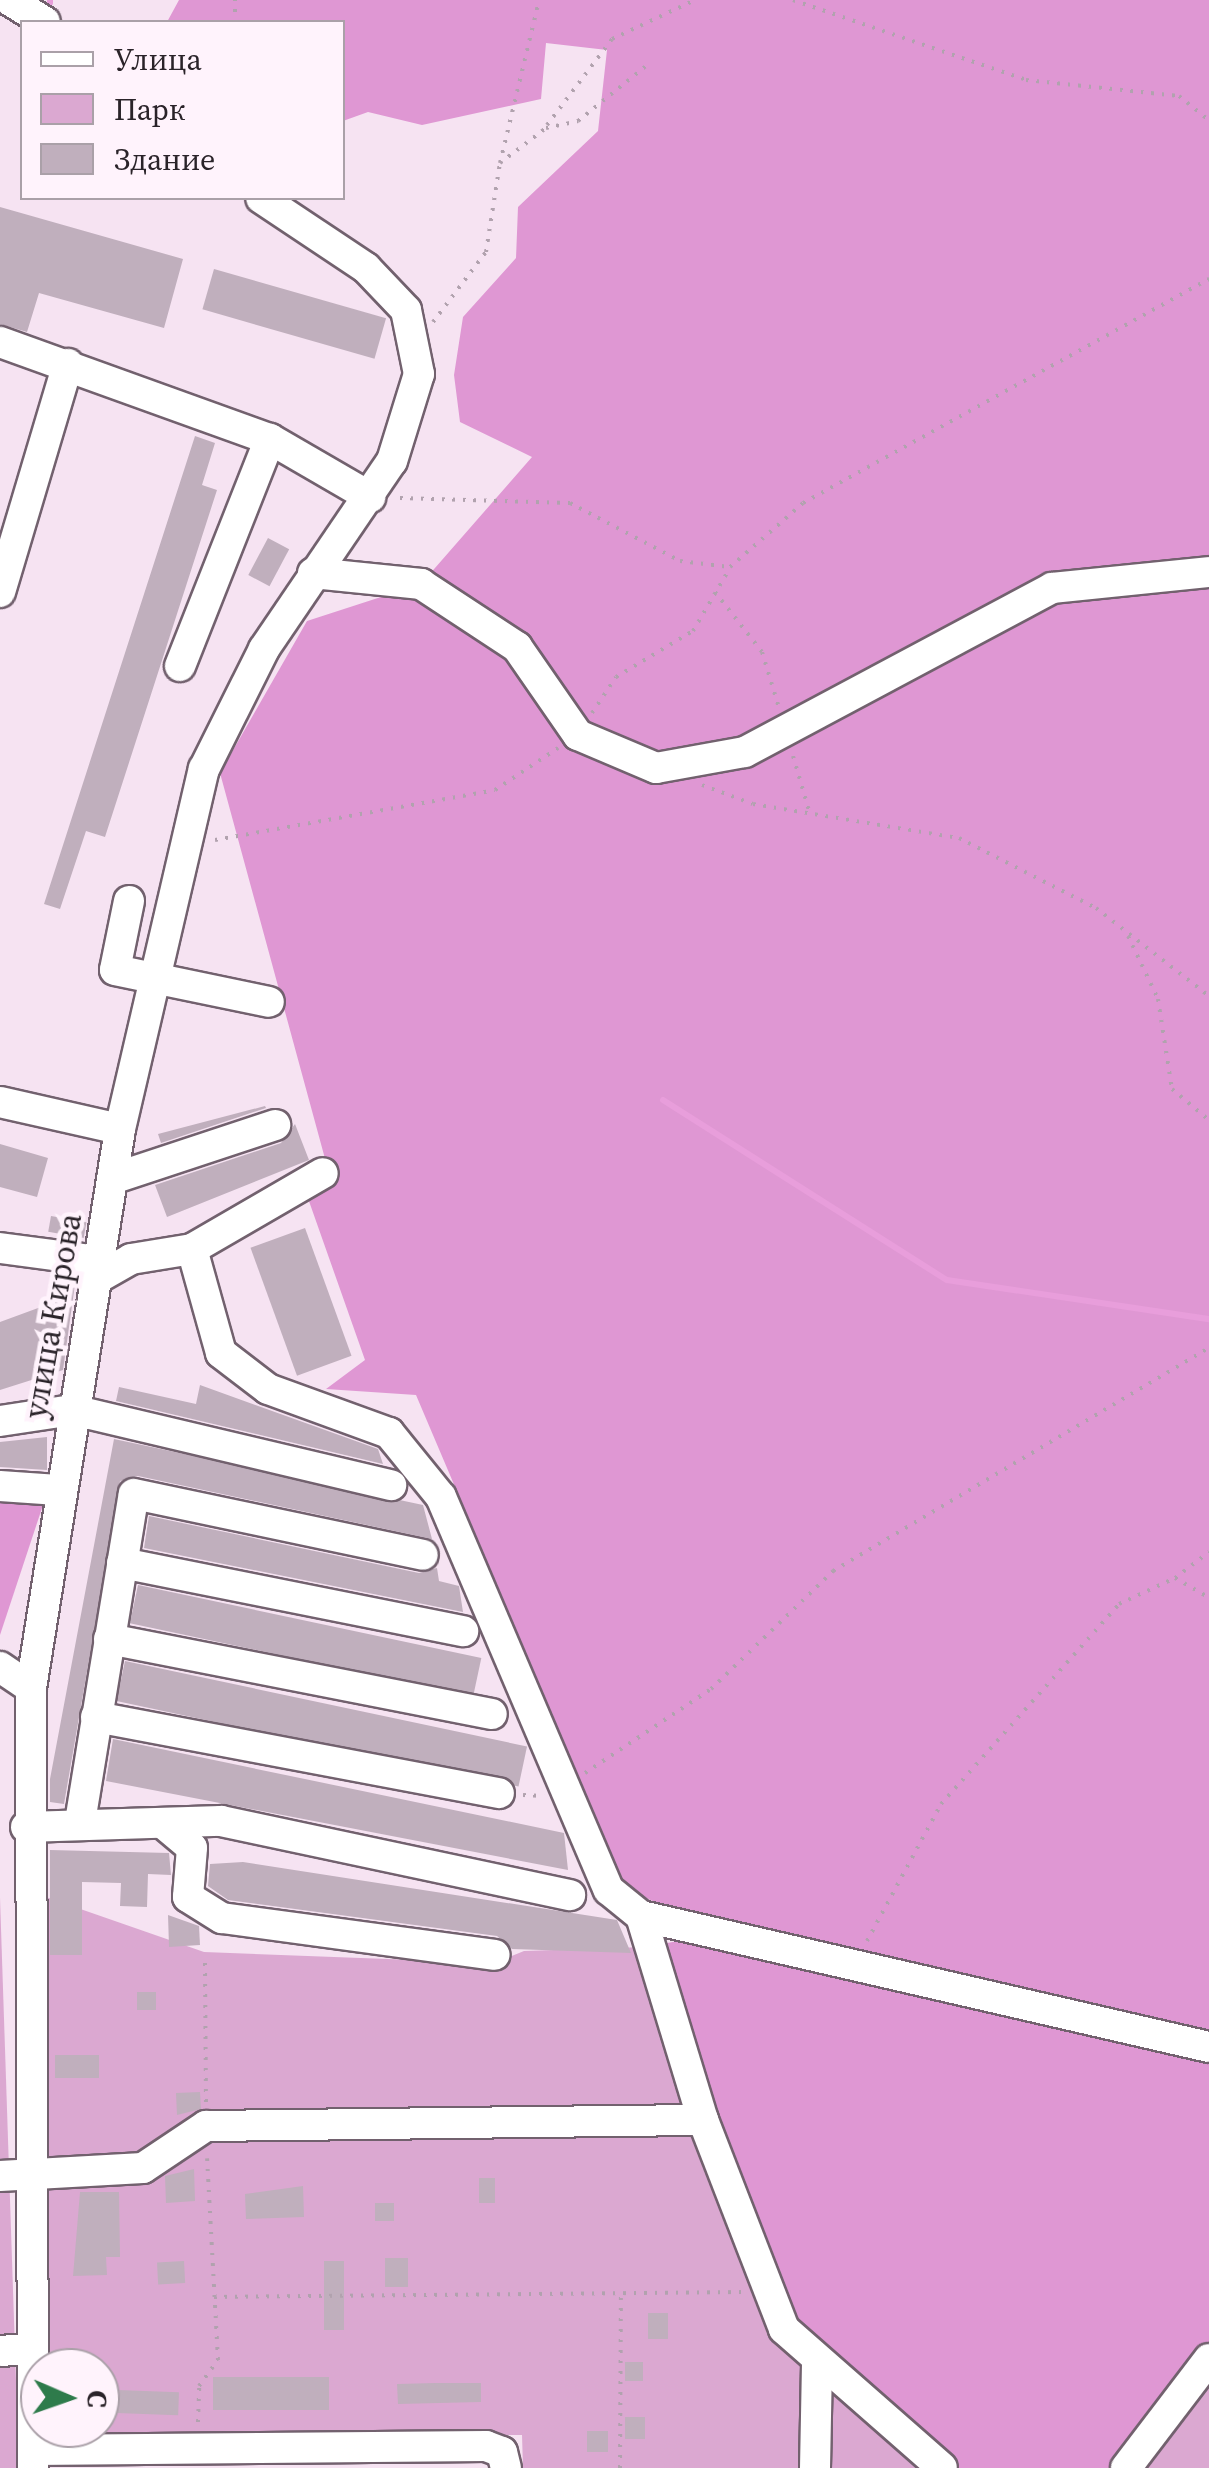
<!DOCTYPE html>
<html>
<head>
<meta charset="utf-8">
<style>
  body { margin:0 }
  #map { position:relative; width:1209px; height:2468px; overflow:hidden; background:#f6e3f2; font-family:"Source Serif 4",serif }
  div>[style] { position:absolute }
  .green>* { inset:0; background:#dba8d1 }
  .forest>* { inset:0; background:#df97d3 }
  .stream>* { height:6px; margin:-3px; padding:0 3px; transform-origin:3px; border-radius:3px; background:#e89edb }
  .building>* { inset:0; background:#c0afbd; transform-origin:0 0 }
  .path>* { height:4px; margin-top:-2px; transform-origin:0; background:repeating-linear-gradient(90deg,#b1a2ae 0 2.5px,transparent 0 10.5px) }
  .roads { filter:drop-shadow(2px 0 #72616e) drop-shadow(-2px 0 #72616e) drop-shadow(0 2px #72616e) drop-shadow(0 -2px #72616e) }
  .minor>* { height:30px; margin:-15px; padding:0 15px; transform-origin:15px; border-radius:15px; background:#fff }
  span { translate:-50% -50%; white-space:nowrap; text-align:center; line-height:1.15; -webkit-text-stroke:9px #fff3fc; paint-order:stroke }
  .street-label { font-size:32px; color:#2a2329 }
  .legend { position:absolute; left:20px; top:20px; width:325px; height:180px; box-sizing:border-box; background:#fff3fc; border:2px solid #aaa0a8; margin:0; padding:12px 18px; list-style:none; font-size:30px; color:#2a2329 }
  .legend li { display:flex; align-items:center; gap:20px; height:50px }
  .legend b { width:50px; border:2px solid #aaa0a8 }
  .north { position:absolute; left:20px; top:2348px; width:100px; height:100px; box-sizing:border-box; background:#fff3fc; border:2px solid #aaa0a8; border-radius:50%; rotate:92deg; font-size:28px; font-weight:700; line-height:40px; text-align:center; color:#2a2329 }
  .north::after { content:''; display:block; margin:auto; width:35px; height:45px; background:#2e7b4b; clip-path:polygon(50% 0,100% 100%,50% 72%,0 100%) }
</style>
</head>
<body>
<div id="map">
  <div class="green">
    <i style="clip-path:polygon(43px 1896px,204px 1952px,494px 1963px,524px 1951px,645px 1947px,942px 2468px,523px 2468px,522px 2435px,43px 2439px,43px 2428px,100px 2428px,100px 2368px,43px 2368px)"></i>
    <i style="clip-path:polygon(0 1898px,18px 2441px,17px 2468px,0 2468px)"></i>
    <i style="clip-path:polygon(1209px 2359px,1209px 2468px,1126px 2468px)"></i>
  </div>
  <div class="forest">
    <i style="clip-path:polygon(179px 0,1209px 0,1209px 2359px,1126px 2468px,942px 2468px,784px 2329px,645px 1947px,717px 1934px,625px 1887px,416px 1395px,326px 1389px,365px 1360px,304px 1187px,330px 1177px,220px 773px,307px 621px,421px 584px,532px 457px,460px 422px,454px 375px,463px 317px,516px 258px,518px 207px,598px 131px,607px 50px,546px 43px,541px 99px,422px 125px,368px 112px,343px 121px,342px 22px,167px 22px)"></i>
    <i style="clip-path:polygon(0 1499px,43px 1505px,0 1635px)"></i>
  </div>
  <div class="stream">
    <i style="left:50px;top:3px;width:3px;rotate:-90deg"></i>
    <i style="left:663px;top:1100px;width:336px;rotate:32.4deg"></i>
    <i style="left:947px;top:1280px;width:265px;rotate:8.5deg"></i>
  </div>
  <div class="building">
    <i style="clip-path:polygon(0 207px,183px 259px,164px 328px,39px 293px,27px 332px,0 324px)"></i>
    <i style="left:214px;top:269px;width:179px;height:42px;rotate:16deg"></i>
    <i style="clip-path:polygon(195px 436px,215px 443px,202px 485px,217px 490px,105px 837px,86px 831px,60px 909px,44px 904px)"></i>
    <i style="left:268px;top:538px;width:24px;height:42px;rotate:28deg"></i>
    <i style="clip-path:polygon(265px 1106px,266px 1108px,161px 1143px,158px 1134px)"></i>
    <i style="clip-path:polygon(295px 1124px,309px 1160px,167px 1217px,155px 1185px,281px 1143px)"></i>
    <i style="clip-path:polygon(0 1144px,48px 1158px,37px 1197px,0 1187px)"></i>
    <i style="left:51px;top:1216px;width:36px;height:16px;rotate:10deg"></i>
    <i style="left:305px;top:1228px;width:136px;height:58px;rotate:70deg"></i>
    <i style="clip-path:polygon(55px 1274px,76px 1277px,63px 1370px,0 1390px,0 1322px,49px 1304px)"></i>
    <i style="clip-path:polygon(200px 1385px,378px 1449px,383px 1464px,116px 1401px,119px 1387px,196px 1404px)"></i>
    <i style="clip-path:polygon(47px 1437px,47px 1470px,0 1467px,0 1442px)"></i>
    <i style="clip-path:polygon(114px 1439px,423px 1505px,432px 1539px,138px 1476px,120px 1481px,64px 1804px,50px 1802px,50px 1779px)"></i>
    <i style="clip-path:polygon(149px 1516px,419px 1573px,437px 1568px,439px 1581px,459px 1586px,463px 1612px,144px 1548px)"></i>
    <i style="left:138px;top:1585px;width:351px;height:39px;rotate:12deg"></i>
    <i style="left:125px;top:1661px;width:411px;height:41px;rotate:12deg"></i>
    <i style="clip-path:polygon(113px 1739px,564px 1833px,568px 1870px,106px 1781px)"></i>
    <i style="clip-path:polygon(50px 1850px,169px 1853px,171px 1875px,148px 1874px,147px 1907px,120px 1906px,121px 1883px,82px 1882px,82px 1955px,50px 1955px)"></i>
    <i style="clip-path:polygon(243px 1862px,617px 1920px,631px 1953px,512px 1949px,497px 1936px,228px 1900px,208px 1886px,210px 1864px)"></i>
    <i style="clip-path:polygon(168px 1915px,199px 1926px,200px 1945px,169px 1947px)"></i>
    <i style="left:137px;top:1992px;width:19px;height:18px"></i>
    <i style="left:55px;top:2055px;width:44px;height:23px"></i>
    <i style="clip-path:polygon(200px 2092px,201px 2109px,177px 2115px,176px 2093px)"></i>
    <i style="clip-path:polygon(194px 2169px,195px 2201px,166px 2203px,165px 2176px)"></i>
    <i style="left:479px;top:2178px;width:16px;height:25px"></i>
    <i style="clip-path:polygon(303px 2186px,304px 2217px,246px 2219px,245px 2194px)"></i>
    <i style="clip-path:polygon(80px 2192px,119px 2192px,120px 2257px,106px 2257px,107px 2275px,73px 2276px)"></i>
    <i style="left:375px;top:2203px;width:19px;height:18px"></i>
    <i style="left:385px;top:2258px;width:23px;height:29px"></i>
    <i style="left:184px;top:2261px;width:22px;height:27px;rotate:87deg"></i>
    <i style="left:324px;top:2261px;width:20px;height:69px"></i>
    <i style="left:648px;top:2313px;width:20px;height:26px"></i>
    <i style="left:625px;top:2362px;width:18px;height:19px"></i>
    <i style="left:213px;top:2377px;width:116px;height:33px"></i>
    <i style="clip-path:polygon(435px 2383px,481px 2383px,481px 2402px,398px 2404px,397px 2384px)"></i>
    <i style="left:117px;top:2390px;width:62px;height:23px;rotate:2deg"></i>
    <i style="left:625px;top:2417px;width:20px;height:22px"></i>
    <i style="left:587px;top:2431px;width:21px;height:21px"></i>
  </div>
  <div class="path">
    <i style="left:793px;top:0;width:246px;rotate:18.9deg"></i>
    <i style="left:1026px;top:80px;width:154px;rotate:6deg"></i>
    <i style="left:1179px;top:96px;width:38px;rotate:39deg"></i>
    <i style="left:235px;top:22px;width:22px;rotate:-90deg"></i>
    <i style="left:547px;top:125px;width:108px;rotate:-52.9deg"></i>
    <i style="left:612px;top:39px;width:92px;rotate:-25.2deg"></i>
    <i style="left:500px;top:163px;width:168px;rotate:-76.5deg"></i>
    <i style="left:433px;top:322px;width:88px;rotate:-52.9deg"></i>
    <i style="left:486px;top:252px;width:90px;rotate:-81.1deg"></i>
    <i style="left:500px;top:163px;width:58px;rotate:-37.3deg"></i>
    <i style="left:546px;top:128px;width:33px;rotate:-12deg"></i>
    <i style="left:578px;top:121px;width:87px;rotate:-39deg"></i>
    <i style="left:400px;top:498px;width:170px;rotate:1.7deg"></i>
    <i style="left:570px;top:503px;width:124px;rotate:27.8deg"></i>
    <i style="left:680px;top:561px;width:50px;rotate:6.8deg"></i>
    <i style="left:730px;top:567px;width:97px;rotate:-41.2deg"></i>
    <i style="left:803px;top:503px;width:464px;rotate:-28.9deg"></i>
    <i style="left:715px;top:592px;width:76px;rotate:51.9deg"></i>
    <i style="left:762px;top:652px;width:59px;rotate:73.1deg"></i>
    <i style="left:592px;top:713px;width:43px;rotate:-56.3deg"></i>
    <i style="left:616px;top:677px;width:90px;rotate:-30.9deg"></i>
    <i style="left:693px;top:631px;width:73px;rotate:-59.6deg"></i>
    <i style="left:793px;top:756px;width:60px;rotate:73.7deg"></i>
    <i style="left:702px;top:785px;width:54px;rotate:20.4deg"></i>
    <i style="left:753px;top:804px;width:209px;rotate:9.4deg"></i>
    <i style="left:959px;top:838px;width:154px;rotate:27.1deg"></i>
    <i style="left:1096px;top:908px;width:143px;rotate:37.9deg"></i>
    <i style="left:215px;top:840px;width:284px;rotate:-10.1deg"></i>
    <i style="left:495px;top:790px;width:76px;rotate:-33.7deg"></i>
    <i style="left:1128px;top:936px;width:70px;rotate:64.5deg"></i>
    <i style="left:1158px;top:999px;width:91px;rotate:81.2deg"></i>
    <i style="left:1172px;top:1089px;width:48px;rotate:40deg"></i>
    <i style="left:1175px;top:1578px;width:43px;rotate:-37.4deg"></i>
    <i style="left:585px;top:1773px;width:151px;rotate:-33.7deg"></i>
    <i style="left:711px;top:1689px;width:170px;rotate:-44deg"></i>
    <i style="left:833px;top:1571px;width:437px;rotate:-30.7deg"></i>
    <i style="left:523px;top:1795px;width:21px;rotate:3deg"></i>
    <i style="left:867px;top:1941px;width:156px;rotate:-61.6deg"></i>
    <i style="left:941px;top:1804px;width:268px;rotate:-48.3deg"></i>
    <i style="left:1119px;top:1604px;width:62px;rotate:-24.9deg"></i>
    <i style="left:1175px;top:1578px;width:39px;rotate:30deg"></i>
    <i style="left:205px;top:1963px;width:140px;rotate:89.6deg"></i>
    <i style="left:214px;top:2297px;width:531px;rotate:-0.54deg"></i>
    <i style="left:198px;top:2422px;width:36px;rotate:-88deg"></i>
    <i style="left:199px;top:2386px;width:32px;rotate:-54deg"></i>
    <i style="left:218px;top:2360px;width:202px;rotate:-93.1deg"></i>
    <i style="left:620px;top:2468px;width:176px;rotate:-89.7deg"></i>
  </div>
  <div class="roads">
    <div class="minor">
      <i style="left:9px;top:0;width:42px;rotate:31.4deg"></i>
      <i style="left:0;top:342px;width:287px;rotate:19.8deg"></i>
      <i style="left:270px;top:439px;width:116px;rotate:30.1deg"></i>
      <i style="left:313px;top:573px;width:109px;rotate:5.8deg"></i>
      <i style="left:421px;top:584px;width:115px;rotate:33.3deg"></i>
      <i style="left:517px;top:647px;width:107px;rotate:55.3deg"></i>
      <i style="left:578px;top:735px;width:85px;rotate:22.9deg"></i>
      <i style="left:656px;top:768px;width:90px;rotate:-10.2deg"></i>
      <i style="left:745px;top:752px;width:348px;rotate:-28.1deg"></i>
      <i style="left:1052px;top:588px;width:158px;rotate:-5.8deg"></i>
      <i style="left:0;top:592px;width:238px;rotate:-73.4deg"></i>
      <i style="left:180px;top:666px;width:244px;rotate:-68.4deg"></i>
      <i style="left:129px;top:901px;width:70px;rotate:101.5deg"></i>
      <i style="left:115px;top:970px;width:157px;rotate:11.7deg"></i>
      <i style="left:0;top:1102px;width:123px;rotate:12.7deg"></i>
      <i style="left:112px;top:1179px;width:172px;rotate:-18.3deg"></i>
      <i style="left:0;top:1248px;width:100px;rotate:7.5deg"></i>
      <i style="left:192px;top:1249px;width:151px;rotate:-30.1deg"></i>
      <i style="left:96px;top:1279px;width:40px;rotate:-29.7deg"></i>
      <i style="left:131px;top:1259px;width:62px;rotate:-9.3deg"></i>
      <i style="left:192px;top:1249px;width:108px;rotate:74.4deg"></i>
      <i style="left:221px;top:1353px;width:59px;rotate:37.5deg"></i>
      <i style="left:268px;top:1389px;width:129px;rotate:20deg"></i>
      <i style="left:389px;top:1433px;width:82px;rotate:50.9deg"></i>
      <i style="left:441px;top:1497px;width:427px;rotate:66.9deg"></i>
      <i style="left:609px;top:1890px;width:41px;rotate:39.1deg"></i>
      <i style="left:641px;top:1916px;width:583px;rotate:12.99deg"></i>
      <i style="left:0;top:1421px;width:74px;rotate:-8.6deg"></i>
      <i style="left:73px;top:1410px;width:327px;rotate:13.3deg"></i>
      <i style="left:0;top:1486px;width:58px;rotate:3.9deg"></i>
      <i style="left:122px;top:1563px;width:348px;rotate:11.3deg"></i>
      <i style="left:109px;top:1639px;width:390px;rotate:11.1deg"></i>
      <i style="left:0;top:1667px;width:37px;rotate:34deg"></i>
      <i style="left:96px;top:1717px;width:410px;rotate:10.7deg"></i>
      <i style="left:80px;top:1822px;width:332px;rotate:-80.7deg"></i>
      <i style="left:134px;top:1494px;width:295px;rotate:11.9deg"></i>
      <i style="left:165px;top:1825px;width:35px;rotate:40deg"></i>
      <i style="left:192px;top:1848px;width:49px;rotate:94.7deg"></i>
      <i style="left:188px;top:1897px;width:40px;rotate:32deg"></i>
      <i style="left:222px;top:1918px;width:275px;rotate:7.7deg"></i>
      <i style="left:26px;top:1827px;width:195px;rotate:-1.8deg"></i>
      <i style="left:221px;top:1821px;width:357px;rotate:12deg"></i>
      <i style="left:641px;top:1916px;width:213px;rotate:73.1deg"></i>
      <i style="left:703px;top:2120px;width:224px;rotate:68.8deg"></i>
      <i style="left:784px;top:2329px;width:210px;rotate:41.3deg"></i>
      <i style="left:0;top:2176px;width:143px;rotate:-3.2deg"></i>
      <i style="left:143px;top:2168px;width:76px;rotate:-33.7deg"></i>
      <i style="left:206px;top:2126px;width:497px;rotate:-0.7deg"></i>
      <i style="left:0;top:2351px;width:31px;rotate:-4deg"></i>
      <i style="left:33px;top:2450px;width:453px;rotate:-0.5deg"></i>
      <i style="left:486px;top:2446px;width:17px;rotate:21deg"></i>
      <i style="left:502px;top:2452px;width:16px;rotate:76deg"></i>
      <i style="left:33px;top:2468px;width:780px;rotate:-90.15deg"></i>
      <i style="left:31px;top:1688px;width:566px;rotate:-80.95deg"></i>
      <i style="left:120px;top:1129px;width:370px;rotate:-76.9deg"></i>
      <i style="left:204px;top:769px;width:134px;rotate:-63.4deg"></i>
      <i style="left:264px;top:649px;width:227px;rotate:-55.8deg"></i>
      <i style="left:392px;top:461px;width:91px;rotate:-72.8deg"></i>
      <i style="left:419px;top:374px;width:65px;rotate:-101.5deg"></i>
      <i style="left:406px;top:310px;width:58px;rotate:-133.6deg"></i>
      <i style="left:366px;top:268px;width:126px;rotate:-146.3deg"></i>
      <i style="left:815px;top:2468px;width:108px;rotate:-88.9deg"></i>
      <i style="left:1126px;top:2468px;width:137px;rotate:-52.7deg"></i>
    </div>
  </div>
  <div class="street-label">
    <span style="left:53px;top:1316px;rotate:-80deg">улица Кирова</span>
  </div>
  <ul class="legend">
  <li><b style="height:12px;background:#fff"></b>Улица</li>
  <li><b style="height:28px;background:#dba8d1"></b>Парк</li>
  <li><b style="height:28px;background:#c0afbd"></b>Здание</li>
  </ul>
  <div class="north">С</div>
</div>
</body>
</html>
